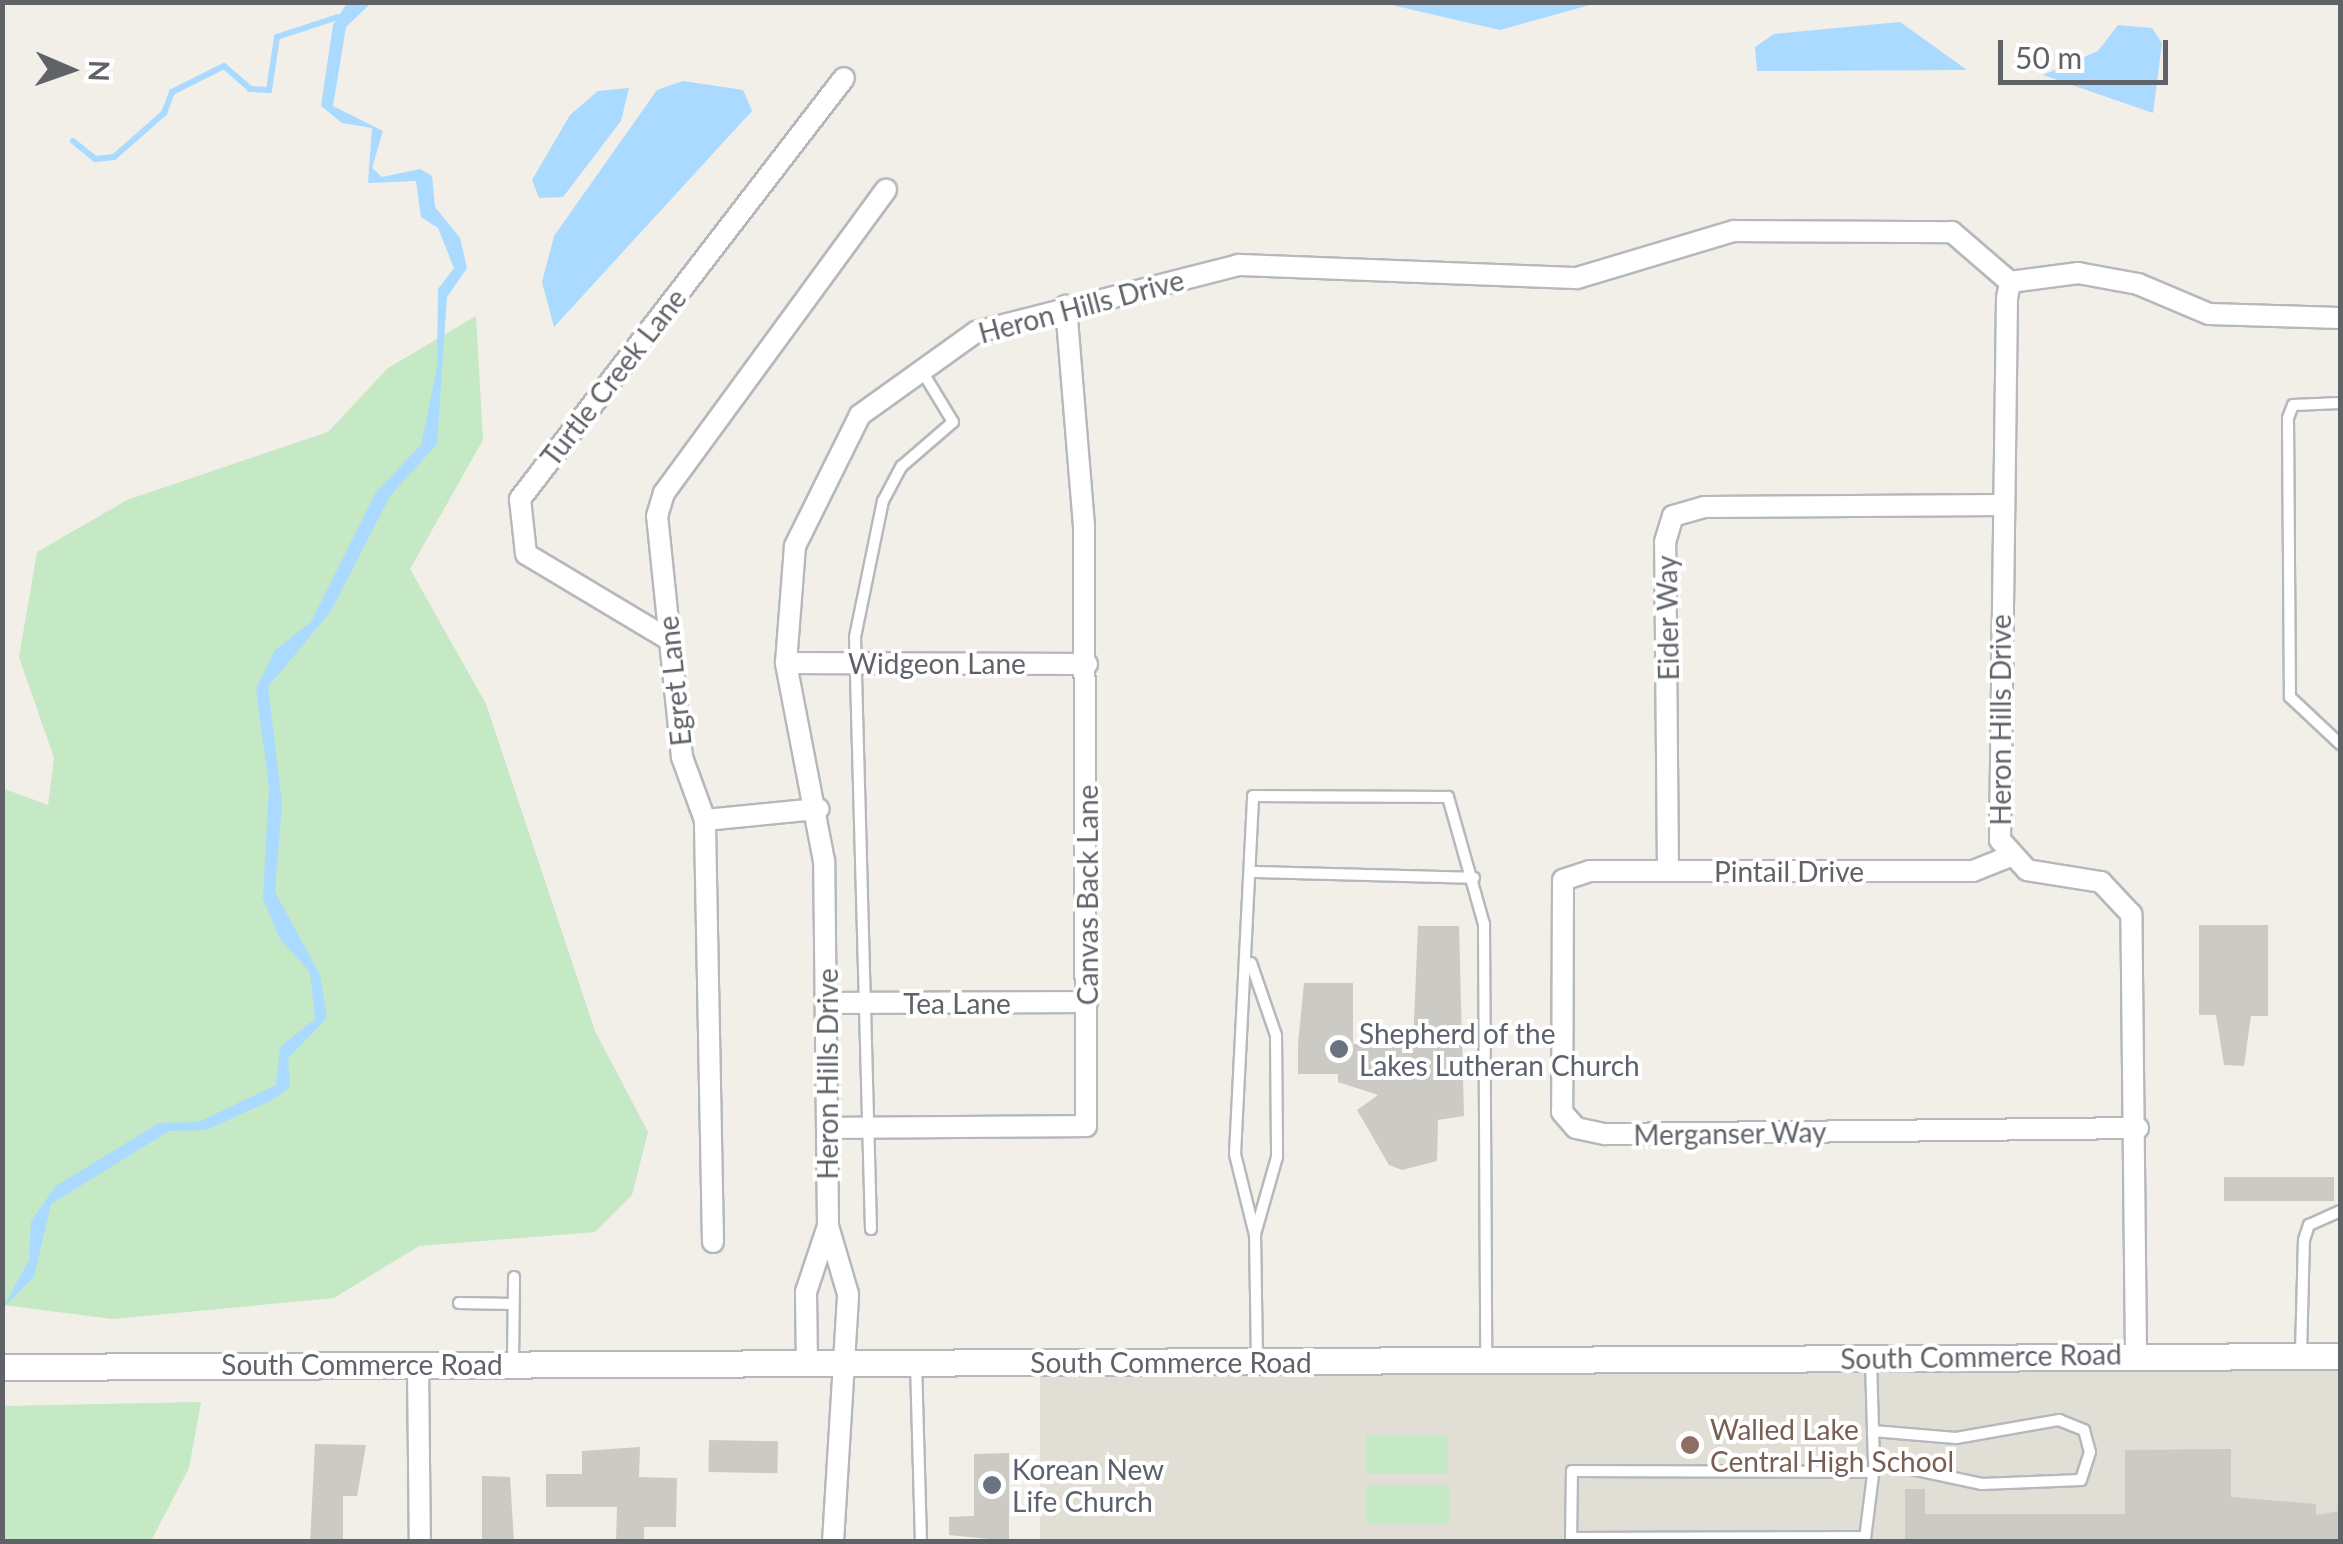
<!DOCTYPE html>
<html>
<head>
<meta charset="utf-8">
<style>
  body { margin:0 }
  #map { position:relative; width:2343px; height:1544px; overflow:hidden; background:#f1efe8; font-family:Lato,sans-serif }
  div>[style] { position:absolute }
  .education>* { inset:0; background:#e1ded6; transform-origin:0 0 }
  .green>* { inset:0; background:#c5e8c5; transform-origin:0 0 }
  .water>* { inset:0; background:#aadaff }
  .stream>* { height:6px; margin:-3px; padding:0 3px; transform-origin:3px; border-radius:3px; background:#aadaff }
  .building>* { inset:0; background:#cccac5; transform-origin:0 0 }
  .roads { filter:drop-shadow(2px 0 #b5b8bc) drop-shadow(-2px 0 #b5b8bc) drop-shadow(0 2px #b5b8bc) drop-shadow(0 -2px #b5b8bc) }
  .service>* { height:10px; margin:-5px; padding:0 5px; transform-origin:5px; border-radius:5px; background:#fff }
  .minor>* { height:20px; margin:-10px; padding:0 10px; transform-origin:10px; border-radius:10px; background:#fff }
  .tertiary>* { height:25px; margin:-12.5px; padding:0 12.5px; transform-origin:12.5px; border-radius:12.5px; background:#fff }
  .dots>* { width:28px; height:28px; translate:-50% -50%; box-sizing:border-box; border:5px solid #fff; border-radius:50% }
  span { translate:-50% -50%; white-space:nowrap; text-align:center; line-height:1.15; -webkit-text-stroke:8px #fff; paint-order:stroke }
  .street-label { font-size:28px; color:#5f6368 }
  .worship-label { font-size:28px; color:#5b616d }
  .left { translate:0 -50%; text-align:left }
  .education-label { font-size:28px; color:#785e54 }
  .frame { position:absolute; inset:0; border:5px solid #5f6368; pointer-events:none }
  .north { position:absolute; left:20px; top:20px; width:100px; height:100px; -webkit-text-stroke:8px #fff; paint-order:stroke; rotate:92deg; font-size:28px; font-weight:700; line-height:40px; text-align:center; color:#5f6368 }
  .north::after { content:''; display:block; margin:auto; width:35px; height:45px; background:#5f6368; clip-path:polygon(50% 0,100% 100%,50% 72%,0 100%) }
  .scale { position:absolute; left:1998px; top:40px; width:170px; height:45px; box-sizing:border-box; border:5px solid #5f6368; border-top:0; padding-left:12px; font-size:30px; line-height:35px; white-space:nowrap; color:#5f6368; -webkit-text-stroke:8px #fff; paint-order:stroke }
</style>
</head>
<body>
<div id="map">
  <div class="education">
    <i style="left:1040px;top:1349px;width:1300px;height:192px"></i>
  </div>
  <div class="green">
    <i style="clip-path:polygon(476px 316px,483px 440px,410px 569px,486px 704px,595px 1031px,648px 1132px,632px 1195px,595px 1232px,419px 1246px,334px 1298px,112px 1319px,3px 1305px,2px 788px,48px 805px,54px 758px,19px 657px,37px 552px,127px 500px,328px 432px,388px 368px)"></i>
    <i style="clip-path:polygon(201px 1402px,189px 1468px,151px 1541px,3px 1541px,3px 1406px)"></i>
    <i style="left:1366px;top:1435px;width:82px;height:39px"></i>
    <i style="left:1366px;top:1485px;width:83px;height:38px"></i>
  </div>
  <div class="water">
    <i style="clip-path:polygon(347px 3px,371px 3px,346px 27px,333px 106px,383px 131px,372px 168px,382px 177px,420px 169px,432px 176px,435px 207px,460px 238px,467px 268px,447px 297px,437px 444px,390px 496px,331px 611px,268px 687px,282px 803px,275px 892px,320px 975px,327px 1018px,288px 1058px,290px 1087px,272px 1100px,206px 1130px,169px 1131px,51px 1204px,34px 1277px,3px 1308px,29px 1260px,31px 1221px,56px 1186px,159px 1123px,199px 1122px,276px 1085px,280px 1047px,315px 1019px,310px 972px,280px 939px,263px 899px,269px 786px,256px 689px,275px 650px,311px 622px,376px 492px,421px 445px,437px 368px,438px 289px,454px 268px,438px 228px,421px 217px,416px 181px,368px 183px,372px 128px,342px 123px,321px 106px,333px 25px)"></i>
    <i style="clip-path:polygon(1383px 3px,1597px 3px,1500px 30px)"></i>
    <i style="clip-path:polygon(1900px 22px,1967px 70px,1757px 71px,1755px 47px,1774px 34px)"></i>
    <i style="clip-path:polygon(2118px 25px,2152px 28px,2162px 43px,2153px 113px,2043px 75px,2098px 51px)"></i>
    <i style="clip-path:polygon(683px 81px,743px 90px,752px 111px,554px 327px,542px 282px,554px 236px,657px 90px)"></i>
    <i style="clip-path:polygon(629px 88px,621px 121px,563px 197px,539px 198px,532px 180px,570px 115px,598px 91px)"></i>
  </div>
  <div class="stream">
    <i style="left:73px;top:141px;width:28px;rotate:39deg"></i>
    <i style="left:95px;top:159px;width:19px;rotate:-6deg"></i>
    <i style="left:114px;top:157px;width:67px;rotate:-41.3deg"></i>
    <i style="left:164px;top:113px;width:22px;rotate:-69deg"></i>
    <i style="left:172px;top:92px;width:58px;rotate:-26.6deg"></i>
    <i style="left:224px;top:66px;width:35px;rotate:41deg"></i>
    <i style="left:250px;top:89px;width:19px;rotate:3deg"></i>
    <i style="left:269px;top:90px;width:54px;rotate:-81.4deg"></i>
    <i style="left:277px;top:37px;width:64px;rotate:-18.2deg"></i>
  </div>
  <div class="building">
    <i style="clip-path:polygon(2199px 925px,2268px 925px,2268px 1016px,2251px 1016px,2244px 1066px,2224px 1065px,2216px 1015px,2199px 1015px)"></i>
    <i style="clip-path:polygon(1418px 926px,1459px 926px,1464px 1116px,1438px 1120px,1437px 1161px,1402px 1170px,1389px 1165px,1357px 1110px,1378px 1095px,1338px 1082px,1338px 1074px,1298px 1074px,1298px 1044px,1304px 983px,1353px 983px,1353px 1044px,1413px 1044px)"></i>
    <i style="left:2334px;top:1177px;width:24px;height:110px;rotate:90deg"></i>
    <i style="left:709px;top:1440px;width:69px;height:32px;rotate:1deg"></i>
    <i style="clip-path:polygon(315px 1444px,366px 1445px,357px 1496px,343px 1496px,343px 1542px,310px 1542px)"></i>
    <i style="clip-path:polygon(640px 1447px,639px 1477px,677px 1478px,676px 1527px,644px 1527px,644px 1542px,616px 1542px,617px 1507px,546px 1507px,546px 1474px,582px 1474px,582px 1451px)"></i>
    <i style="clip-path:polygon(2231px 1449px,2231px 1497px,2316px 1504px,2316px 1515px,2340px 1511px,2340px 1542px,1905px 1542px,1905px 1489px,1925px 1489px,1925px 1514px,2125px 1514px,2125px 1450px)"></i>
    <i style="clip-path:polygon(1009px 1453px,1009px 1541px,949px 1535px,949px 1517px,974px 1516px,974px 1454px)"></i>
    <i style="clip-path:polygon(482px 1476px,510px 1477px,514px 1542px,482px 1542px)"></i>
  </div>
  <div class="roads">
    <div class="service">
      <i style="left:2340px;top:403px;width:47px;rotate:177.6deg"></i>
      <i style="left:2293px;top:405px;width:14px;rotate:111deg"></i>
      <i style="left:2288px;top:418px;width:279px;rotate:89.6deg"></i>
      <i style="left:2290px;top:697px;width:69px;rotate:43.2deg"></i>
      <i style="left:1252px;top:872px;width:222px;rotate:1.5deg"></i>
      <i style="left:1251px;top:963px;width:76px;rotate:70.9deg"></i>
      <i style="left:1276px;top:1035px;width:122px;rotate:89.5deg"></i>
      <i style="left:1277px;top:1157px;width:80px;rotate:105.9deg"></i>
      <i style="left:871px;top:1229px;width:592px;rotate:-91.55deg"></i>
      <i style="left:855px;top:637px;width:139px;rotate:-78.4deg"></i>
      <i style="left:883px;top:501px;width:40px;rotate:-62deg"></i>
      <i style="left:902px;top:466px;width:67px;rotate:-40.8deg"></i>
      <i style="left:953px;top:422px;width:60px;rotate:-121.3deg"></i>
      <i style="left:459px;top:1303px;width:54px;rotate:1.1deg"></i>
      <i style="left:2301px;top:1353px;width:113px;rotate:-88.5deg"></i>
      <i style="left:2304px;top:1240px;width:16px;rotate:-72deg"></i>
      <i style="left:2309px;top:1225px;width:34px;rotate:-24deg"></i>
      <i style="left:1871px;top:1359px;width:72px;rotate:88.4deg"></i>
      <i style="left:1873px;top:1431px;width:83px;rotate:4.8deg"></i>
      <i style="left:1956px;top:1438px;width:105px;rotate:-9.9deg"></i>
      <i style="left:2059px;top:1420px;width:27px;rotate:22deg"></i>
      <i style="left:2084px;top:1430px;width:23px;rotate:75deg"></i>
      <i style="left:2090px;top:1452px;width:29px;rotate:108deg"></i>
      <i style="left:2081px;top:1480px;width:99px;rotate:177.7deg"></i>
      <i style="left:1982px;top:1484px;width:110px;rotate:-168deg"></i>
      <i style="left:1874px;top:1461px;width:30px;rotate:-92deg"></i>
      <i style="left:1257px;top:1360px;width:125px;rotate:-90.9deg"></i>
      <i style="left:1255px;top:1235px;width:83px;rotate:-103.9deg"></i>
      <i style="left:1235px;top:1154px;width:358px;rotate:-87.1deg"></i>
      <i style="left:1253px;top:796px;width:195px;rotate:0.3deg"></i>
      <i style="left:1448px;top:797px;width:132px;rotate:74.2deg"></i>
      <i style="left:1484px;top:924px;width:436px;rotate:89.7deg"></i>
      <i style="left:513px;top:1363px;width:86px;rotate:-89.3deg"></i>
      <i style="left:916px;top:1363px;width:179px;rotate:88.4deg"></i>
      <i style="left:1572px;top:1538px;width:292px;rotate:-0.2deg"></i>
      <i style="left:1865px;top:1539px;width:73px;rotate:-82.9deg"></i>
      <i style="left:1571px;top:1542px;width:71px;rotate:-89.2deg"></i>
      <i style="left:1572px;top:1471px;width:302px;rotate:0.2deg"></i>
    </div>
    <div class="minor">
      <i style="left:668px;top:639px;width:165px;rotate:-149.1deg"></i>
      <i style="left:526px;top:554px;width:55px;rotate:-96.2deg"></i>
      <i style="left:520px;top:499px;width:531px;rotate:-52.42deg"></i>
      <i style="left:786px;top:663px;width:301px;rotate:0.2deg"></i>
      <i style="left:705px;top:820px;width:114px;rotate:-5.6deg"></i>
      <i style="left:2013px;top:855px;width:43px;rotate:158.2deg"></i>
      <i style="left:1973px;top:871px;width:383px;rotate:180deg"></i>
      <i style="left:1590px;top:871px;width:28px;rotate:162deg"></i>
      <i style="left:1563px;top:880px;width:232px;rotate:90.2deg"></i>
      <i style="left:1562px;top:1112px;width:21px;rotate:49deg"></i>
      <i style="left:1576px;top:1128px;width:30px;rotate:12deg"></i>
      <i style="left:1605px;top:1134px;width:533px;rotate:-0.64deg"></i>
      <i style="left:1668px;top:871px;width:329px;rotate:-90.5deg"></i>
      <i style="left:1665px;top:542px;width:27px;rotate:-73deg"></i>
      <i style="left:1673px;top:516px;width:33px;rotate:-16deg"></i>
      <i style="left:1705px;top:507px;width:297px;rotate:-0.4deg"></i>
      <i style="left:827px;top:1003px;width:260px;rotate:-0.2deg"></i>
      <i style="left:827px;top:1128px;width:259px;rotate:-0.4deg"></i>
      <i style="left:1086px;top:1126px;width:600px;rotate:-90.19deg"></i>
      <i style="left:1084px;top:526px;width:221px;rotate:-94.7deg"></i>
      <i style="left:713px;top:1242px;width:422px;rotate:-91.1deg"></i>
      <i style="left:705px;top:820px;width:67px;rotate:-110.1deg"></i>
      <i style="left:682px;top:757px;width:242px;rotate:-95.9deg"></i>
      <i style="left:657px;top:516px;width:24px;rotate:-73deg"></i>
      <i style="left:664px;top:493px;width:376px;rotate:-53.8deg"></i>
      <i style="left:2136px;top:1355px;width:441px;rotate:-90.6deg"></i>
      <i style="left:2131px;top:914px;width:44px;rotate:-133.2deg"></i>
      <i style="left:2101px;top:882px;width:75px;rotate:-170.8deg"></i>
      <i style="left:2027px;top:870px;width:40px;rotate:-132deg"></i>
      <i style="left:2000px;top:840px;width:542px;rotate:-89.26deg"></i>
      <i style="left:2007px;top:298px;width:16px;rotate:-79deg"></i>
      <i style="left:2010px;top:282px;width:69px;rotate:-7.5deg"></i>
      <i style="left:2078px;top:273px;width:61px;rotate:10.4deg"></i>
      <i style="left:2138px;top:284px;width:77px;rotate:22.9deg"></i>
      <i style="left:2209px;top:314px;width:131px;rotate:1.7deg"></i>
      <i style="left:418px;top:1364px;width:178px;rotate:89.4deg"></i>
      <i style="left:807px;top:1364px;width:72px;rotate:-90.8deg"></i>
      <i style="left:806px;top:1292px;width:70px;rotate:-71.6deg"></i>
      <i style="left:833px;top:1542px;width:248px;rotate:-86.5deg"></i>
      <i style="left:848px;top:1294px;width:71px;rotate:-106.4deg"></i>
      <i style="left:828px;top:1226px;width:365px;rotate:-90.6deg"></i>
      <i style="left:824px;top:861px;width:202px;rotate:-100.9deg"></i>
      <i style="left:786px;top:663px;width:117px;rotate:-85.6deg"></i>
      <i style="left:795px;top:546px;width:146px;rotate:-63.6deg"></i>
      <i style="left:860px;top:415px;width:143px;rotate:-35.6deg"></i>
      <i style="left:976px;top:332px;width:270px;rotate:-14.3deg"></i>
      <i style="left:1238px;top:265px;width:339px;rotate:2.2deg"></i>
      <i style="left:1577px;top:278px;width:164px;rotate:-16.7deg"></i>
      <i style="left:1734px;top:231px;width:218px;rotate:0.3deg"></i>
      <i style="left:1952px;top:232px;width:77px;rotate:40.8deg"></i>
    </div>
    <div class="tertiary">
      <i style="left:2px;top:1367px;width:2338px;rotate:-0.27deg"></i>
    </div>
  </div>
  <div class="dots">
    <i style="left:1339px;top:1049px;background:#6b7280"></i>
    <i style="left:1690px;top:1445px;background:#8d6e63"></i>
    <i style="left:992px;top:1485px;background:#6b7280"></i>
  </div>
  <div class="street-label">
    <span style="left:1081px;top:306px;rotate:-15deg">Heron Hills Drive</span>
    <span style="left:613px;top:377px;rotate:-52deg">Turtle Creek Lane</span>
    <span style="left:1667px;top:618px;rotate:-91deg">Eider Way</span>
    <span style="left:937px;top:663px">Widgeon Lane</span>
    <span style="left:674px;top:681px;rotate:-96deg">Egret Lane</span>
    <span style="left:2000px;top:720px;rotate:-90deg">Heron Hills Drive</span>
    <span style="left:1789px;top:871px">Pintail Drive</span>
    <span style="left:1087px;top:895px;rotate:-90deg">Canvas Back Lane</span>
    <span style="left:957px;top:1003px">Tea Lane</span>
    <span style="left:827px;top:1074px;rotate:-90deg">Heron Hills Drive</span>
    <span style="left:1730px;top:1133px;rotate:-1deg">Merganser Way</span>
    <span style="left:1981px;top:1356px;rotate:-1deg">South Commerce Road</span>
    <span style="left:1171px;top:1362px">South Commerce Road</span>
    <span style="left:362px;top:1364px">South Commerce Road</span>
  </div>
  <div class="worship-label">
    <span class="left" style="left:1359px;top:1049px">Shepherd of the<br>Lakes Lutheran Church</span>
    <span class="left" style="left:1012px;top:1485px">Korean New<br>Life Church</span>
  </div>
  <div class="education-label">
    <span class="left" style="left:1710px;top:1445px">Walled Lake<br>Central High School</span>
  </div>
  <div class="frame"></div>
  <div class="north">N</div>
  <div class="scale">50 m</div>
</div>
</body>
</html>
